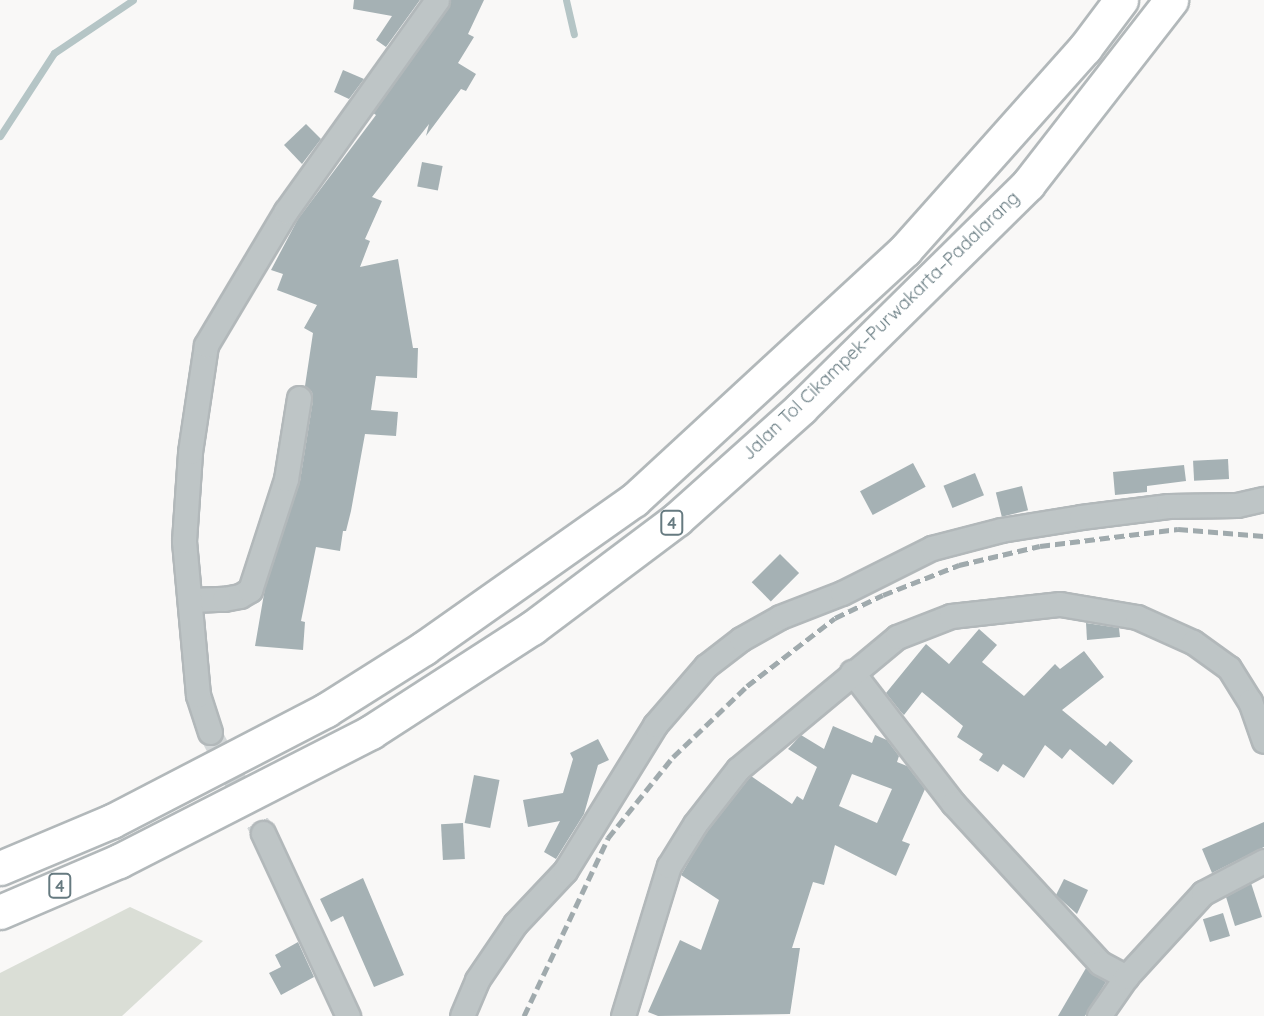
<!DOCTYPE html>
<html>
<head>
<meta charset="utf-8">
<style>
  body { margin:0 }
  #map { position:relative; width:1264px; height:1016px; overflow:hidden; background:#f9f8f7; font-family:Quicksand,sans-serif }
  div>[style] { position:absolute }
  .green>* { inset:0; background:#daded6 }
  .stream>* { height:7px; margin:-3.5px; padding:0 3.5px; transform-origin:3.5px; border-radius:3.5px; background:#b5c5c6 }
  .building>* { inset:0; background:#a5b1b4; transform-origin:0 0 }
  .minor-tunnel>* { height:23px; margin-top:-11.5px; transform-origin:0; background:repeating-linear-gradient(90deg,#d4d8d9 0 23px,transparent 0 34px) }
  .roads { filter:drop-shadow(2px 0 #b2b8ba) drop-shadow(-2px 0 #b2b8ba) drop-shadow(0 2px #b2b8ba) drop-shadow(0 -2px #b2b8ba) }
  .minor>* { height:23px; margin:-11.5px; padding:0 11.5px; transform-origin:11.5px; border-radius:11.5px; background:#bec5c6 }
  .highway>* { height:33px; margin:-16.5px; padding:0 16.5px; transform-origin:16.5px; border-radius:16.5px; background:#fff }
  .rail>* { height:5px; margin-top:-2.5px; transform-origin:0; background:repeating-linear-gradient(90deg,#a0aaad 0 10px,transparent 0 15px) }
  span { translate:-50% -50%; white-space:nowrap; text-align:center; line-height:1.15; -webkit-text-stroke:7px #fff; paint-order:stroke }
  .shield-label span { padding:2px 5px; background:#fff; border:2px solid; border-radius:5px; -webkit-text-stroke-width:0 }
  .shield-label { font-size:16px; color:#667a80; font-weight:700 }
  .street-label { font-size:18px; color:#667a80 }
</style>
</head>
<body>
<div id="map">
  <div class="green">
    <i style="clip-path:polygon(130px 907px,203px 941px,122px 1016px,0 1016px,0 973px)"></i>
  </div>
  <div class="stream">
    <i style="left:566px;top:0;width:35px;rotate:77deg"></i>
    <i style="left:0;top:136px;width:99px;rotate:-57deg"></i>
    <i style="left:54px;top:53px;width:95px;rotate:-33.9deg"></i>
  </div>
  <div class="building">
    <i style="clip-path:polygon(354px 0,420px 0,386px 47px,376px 40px,392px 16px,353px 9px)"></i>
    <i style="clip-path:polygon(451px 0,484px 0,468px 34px,474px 37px,458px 63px,476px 74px,466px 91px,461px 89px,426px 136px,429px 124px,372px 197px,382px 201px,365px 239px,370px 241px,360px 267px,398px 259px,413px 348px,418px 348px,417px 378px,376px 376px,371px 410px,398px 412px,396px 436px,365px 434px,351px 511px,346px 531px,343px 531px,340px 551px,316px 547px,301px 621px,305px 622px,303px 650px,255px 646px,265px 588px,300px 481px,313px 400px,312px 392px,305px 386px,313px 333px,304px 328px,317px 305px,277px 290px,283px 274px,271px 270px,298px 219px,376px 115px,373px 113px,448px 8px)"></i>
    <i style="clip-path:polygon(343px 70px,364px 79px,349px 99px,334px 92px)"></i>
    <i style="clip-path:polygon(306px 124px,321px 139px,302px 164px,284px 145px)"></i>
    <i style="left:422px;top:162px;width:21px;height:25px;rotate:11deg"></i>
    <i style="left:1228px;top:459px;width:20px;height:35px;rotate:87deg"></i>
    <i style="left:913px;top:463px;width:27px;height:60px;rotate:62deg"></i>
    <i style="clip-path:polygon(1184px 465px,1186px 481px,1147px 486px,1147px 492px,1115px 495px,1113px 472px)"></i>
    <i style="left:975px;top:473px;width:24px;height:34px;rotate:68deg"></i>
    <i style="left:1022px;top:486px;width:25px;height:27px;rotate:76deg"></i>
    <i style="left:780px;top:554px;width:27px;height:40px;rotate:45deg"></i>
    <i style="clip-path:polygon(1086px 623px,1119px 628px,1120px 637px,1087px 640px)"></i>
    <i style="clip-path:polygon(979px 629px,997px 645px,982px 662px,1024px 696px,1055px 664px,1060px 669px,1084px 651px,1104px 677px,1062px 710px,1106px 746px,1110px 741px,1133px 761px,1113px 785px,1070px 749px,1062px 759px,1045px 745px,1024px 778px,1003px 764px,998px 772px,979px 760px,983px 754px,957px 737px,963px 726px,922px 692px,904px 715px,901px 712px,886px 693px,926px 644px,949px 664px)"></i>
    <i style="clip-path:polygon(evenodd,833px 726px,872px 743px,875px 735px,887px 740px,899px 756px,897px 762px,907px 766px,925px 789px,902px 841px,910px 844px,896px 876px,835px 845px,824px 885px,813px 882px,792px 948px,800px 948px,790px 1014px,658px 1016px,648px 1012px,680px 940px,701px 950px,719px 900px,681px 875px,706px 832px,751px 776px,792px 804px,797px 796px,803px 800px,817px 767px,788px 749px,801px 735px,824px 749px,833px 726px,852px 774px,892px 789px,877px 823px,839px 806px,852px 774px)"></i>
    <i style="clip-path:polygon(598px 739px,609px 760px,598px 765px,584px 814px,556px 859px,544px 852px,560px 821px,528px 827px,523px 800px,563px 793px,573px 759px,570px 753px)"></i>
    <i style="left:474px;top:775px;width:26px;height:49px;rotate:11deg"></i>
    <i style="clip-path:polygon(1264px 822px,1264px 847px,1212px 873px,1202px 849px)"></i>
    <i style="left:463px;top:823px;width:36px;height:22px;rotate:87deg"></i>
    <i style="clip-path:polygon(363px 878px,404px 975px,374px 987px,343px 916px,331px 922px,320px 899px)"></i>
    <i style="clip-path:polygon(1064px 879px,1088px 890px,1077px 914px,1056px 895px)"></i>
    <i style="clip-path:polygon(1251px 883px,1262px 917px,1235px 926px,1226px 897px)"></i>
    <i style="left:1223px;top:913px;width:24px;height:21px;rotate:73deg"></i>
    <i style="clip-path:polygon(298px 942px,314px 977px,281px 995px,269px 973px,281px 967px,275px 955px)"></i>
    <i style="clip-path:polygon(1086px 968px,1106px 982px,1085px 1016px,1058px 1016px)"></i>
  </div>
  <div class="minor-tunnel">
    <i style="left:210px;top:732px;width:114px;rotate:62.3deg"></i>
  </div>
  <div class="roads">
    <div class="minor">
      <i style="left:190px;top:600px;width:34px;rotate:-2deg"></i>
      <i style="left:224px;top:599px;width:16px;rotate:-11deg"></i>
      <i style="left:240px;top:596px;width:12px;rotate:-31deg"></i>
      <i style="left:250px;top:590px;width:117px;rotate:-72deg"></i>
      <i style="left:286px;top:479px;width:82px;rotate:-80.9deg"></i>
      <i style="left:852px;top:672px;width:165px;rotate:52.4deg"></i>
      <i style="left:953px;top:803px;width:217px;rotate:47.4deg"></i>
      <i style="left:1100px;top:963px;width:30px;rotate:28deg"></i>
      <i style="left:210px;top:732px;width:39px;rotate:-108deg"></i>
      <i style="left:198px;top:695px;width:155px;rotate:-95.2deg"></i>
      <i style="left:184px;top:541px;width:89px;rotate:-86.1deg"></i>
      <i style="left:190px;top:452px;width:108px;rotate:-81.5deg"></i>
      <i style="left:206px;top:345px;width:156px;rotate:-59.2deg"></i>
      <i style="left:286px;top:211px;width:259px;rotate:-54.4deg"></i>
      <i style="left:263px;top:833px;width:202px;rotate:65.1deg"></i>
      <i style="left:462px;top:1016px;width:39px;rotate:-67deg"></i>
      <i style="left:477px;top:980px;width:68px;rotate:-55.8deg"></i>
      <i style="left:515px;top:924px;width:73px;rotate:-46.7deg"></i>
      <i style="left:565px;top:871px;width:172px;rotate:-58.3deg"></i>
      <i style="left:655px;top:725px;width:78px;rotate:-49.2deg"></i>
      <i style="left:706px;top:666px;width:44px;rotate:-37.6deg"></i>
      <i style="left:741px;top:639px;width:45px;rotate:-29.4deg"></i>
      <i style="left:780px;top:617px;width:66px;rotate:-21.2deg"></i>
      <i style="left:842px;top:593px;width:101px;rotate:-26.6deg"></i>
      <i style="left:932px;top:548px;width:71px;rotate:-14.6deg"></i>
      <i style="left:1001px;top:530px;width:81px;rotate:-9.2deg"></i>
      <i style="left:1081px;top:517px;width:88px;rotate:-7.2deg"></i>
      <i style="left:1168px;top:506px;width:69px;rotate:-0.8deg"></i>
      <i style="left:1237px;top:505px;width:28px;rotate:-13deg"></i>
      <i style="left:623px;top:1016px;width:157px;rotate:-73deg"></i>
      <i style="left:669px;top:866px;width:49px;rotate:-58.2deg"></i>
      <i style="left:695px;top:824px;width:70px;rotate:-52deg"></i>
      <i style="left:738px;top:769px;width:207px;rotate:-39.7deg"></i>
      <i style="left:897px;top:637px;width:58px;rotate:-21.3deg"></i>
      <i style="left:951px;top:616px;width:110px;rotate:-6.3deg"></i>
      <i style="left:1060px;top:604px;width:78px;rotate:9.6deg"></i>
      <i style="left:1137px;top:617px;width:61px;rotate:24.1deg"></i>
      <i style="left:1193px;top:642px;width:44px;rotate:35.8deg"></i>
      <i style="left:1229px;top:668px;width:39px;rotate:58deg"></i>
      <i style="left:1250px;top:701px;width:42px;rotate:70.7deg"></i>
      <i style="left:1099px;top:1016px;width:47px;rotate:-55.3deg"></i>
      <i style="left:1126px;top:977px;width:114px;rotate:-47.5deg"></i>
      <i style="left:1203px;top:893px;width:69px;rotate:-27.7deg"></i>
    </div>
    <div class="highway">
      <i style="left:0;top:868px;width:121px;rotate:-22.8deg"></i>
      <i style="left:112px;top:821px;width:241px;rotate:-27.4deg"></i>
      <i style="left:326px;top:710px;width:116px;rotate:-32.3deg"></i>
      <i style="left:424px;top:648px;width:257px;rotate:-35.2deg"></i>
      <i style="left:634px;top:500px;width:369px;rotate:-42.7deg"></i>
      <i style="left:905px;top:250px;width:271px;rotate:-48.3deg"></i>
      <i style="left:1085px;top:48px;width:60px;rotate:-53.1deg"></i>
      <i style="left:0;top:912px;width:129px;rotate:-23.2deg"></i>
      <i style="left:119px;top:861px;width:283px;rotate:-27.1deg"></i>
      <i style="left:371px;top:732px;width:192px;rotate:-32.9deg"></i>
      <i style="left:532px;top:628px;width:181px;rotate:-36.9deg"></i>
      <i style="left:677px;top:519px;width:166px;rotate:-41.8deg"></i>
      <i style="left:801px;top:408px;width:319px;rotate:-44.6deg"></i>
      <i style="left:1028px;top:184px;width:233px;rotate:-52.1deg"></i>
    </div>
  </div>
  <div class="rail">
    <i style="left:524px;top:1016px;width:197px;rotate:-64.7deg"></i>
    <i style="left:608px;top:838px;width:104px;rotate:-51.3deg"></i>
    <i style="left:673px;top:757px;width:103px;rotate:-43.8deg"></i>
    <i style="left:747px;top:686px;width:111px;rotate:-37.7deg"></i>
    <i style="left:835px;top:618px;width:53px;rotate:-25.6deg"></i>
    <i style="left:883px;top:595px;width:82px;rotate:-21.5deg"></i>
    <i style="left:959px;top:565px;width:83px;rotate:-13.2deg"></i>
    <i style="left:1040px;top:546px;width:139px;rotate:-7deg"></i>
    <i style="left:1178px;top:529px;width:86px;rotate:4.7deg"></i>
  </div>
  <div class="shield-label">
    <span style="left:672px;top:523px">4</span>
    <span style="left:60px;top:886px">4</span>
  </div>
  <div class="street-label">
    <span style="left:881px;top:326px;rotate:-44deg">Jalan Tol Cikampek–Purwakarta–Padalarang</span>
  </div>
</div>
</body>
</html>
